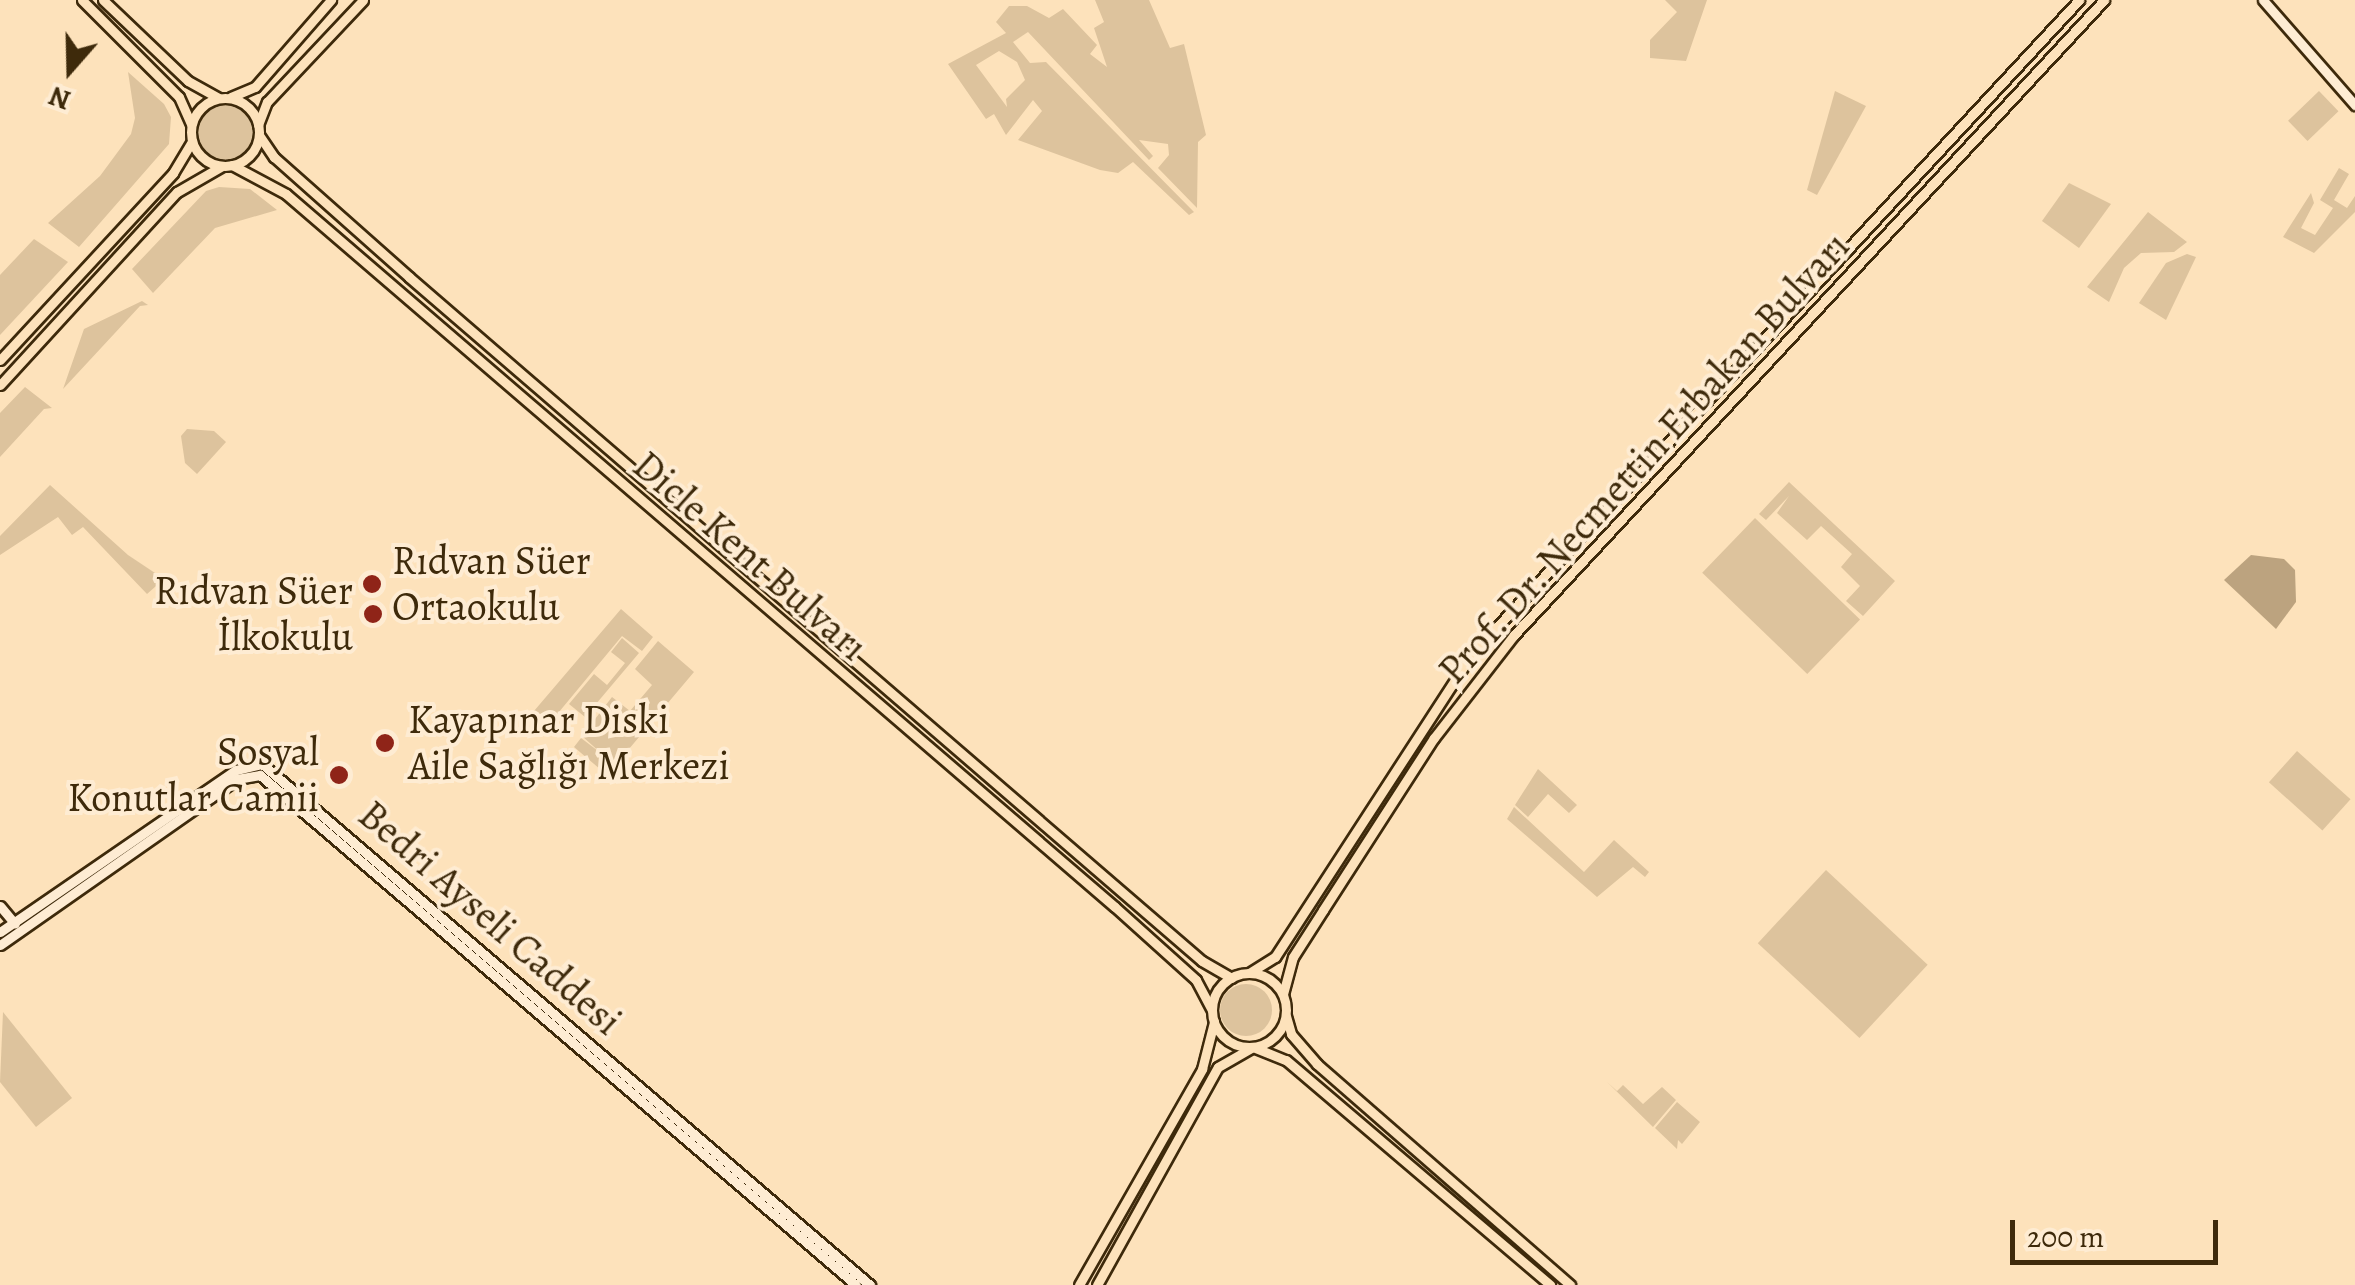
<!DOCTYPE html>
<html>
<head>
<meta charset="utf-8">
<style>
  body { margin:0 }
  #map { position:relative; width:2355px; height:1285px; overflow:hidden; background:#fde2bb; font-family:Alegreya,serif }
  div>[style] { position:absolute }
  .green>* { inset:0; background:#ddc39d; transform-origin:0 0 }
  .round { border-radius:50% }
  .water>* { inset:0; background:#bca37f }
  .roads { filter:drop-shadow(2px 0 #3e2a0b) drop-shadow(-2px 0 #3e2a0b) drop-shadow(0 2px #3e2a0b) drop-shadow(0 -2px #3e2a0b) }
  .secondary>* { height:9px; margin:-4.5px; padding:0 4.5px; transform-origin:4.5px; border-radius:4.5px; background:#feecd3 }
  .primary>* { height:9px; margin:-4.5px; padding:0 4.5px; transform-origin:4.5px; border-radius:4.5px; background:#fde2bb }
  .primary>.ring { margin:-4.5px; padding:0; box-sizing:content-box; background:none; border:9px solid #fde2bb; border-radius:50% }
  .dots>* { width:28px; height:28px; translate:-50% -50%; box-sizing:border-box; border:5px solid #feecd3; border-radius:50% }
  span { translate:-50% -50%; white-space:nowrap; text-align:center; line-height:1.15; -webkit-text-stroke:8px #feecd3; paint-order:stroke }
  .street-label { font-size:40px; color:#3e2a0b }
  .poi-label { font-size:40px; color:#3e2a0b }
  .left { translate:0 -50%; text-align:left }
  .right { translate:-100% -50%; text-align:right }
  .north { position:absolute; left:20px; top:20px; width:100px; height:100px; -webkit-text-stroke:8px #feecd3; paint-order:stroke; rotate:200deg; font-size:28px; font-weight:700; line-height:40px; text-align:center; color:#3e2a0b }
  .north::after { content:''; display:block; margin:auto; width:35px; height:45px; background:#3e2a0b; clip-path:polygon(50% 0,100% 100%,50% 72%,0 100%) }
  .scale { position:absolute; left:2010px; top:1220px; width:208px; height:45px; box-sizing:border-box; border:5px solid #3e2a0b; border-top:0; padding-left:12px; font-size:30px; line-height:35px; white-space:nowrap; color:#3e2a0b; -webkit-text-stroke:8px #feecd3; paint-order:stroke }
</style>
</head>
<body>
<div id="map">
  <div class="green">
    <i style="clip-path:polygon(evenodd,1095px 0,1149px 0,1170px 48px,1184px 44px,1206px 135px,1198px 142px,1197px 208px,1158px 168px,1169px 155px,1168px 144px,1139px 140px,1153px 156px,1149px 160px,1028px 32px,1013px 42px,1030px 63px,1046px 62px,1194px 212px,1189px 215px,1133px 162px,1118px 173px,1100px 170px,1018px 140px,1042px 111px,1033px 100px,1006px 135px,994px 114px,986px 119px,948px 64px,1006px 33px,996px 22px,1009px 6px,1027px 6px,1049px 18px,1063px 9px,1097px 45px,1090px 54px,1107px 67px,1094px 28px,1104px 22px,1095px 0,999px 51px,1017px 62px,1025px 80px,1006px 99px,1007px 107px,976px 65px,999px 51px)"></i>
    <i style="clip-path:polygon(1665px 0,1707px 0,1686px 61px,1650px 58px,1650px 40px,1677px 12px)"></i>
    <i style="clip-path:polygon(128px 72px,164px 104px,171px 117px,169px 144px,79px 247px,48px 223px,100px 176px,131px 134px,135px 118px)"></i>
    <i style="clip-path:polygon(1835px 91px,1866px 106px,1817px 195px,1807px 190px)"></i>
    <i style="left:2319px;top:91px;width:28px;height:43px;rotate:46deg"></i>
    <i class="round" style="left:196px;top:102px;width:58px;height:58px"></i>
    <i style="clip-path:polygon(2339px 168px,2349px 174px,2334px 200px,2347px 208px,2355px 196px,2355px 212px,2314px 253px,2283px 237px,2311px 193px,2314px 203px,2301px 228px,2315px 235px,2333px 208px,2320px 200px)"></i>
    <i style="clip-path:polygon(2069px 183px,2111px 204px,2079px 248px,2042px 221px)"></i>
    <i style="clip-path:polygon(219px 187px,250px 189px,277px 210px,215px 228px,153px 293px,132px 269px,206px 191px)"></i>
    <i style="clip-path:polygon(2148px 212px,2187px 242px,2174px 252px,2141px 253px,2124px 268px,2109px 302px,2087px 287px)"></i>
    <i style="clip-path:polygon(34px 239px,68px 262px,0 335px,0 275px)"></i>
    <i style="clip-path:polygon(2187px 254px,2196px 257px,2166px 320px,2139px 303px,2166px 263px)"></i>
    <i style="clip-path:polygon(142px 301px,148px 305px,140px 306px,63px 389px,84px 329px)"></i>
    <i style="clip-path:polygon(25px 387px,52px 408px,44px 409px,0 457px,0 413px)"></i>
    <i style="clip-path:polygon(187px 429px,214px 431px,226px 442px,197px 474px,185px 463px,181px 436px)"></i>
    <i style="clip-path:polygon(1789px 482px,1895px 581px,1863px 616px,1846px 601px,1860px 586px,1841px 567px,1852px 554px,1821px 526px,1807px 540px,1777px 513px,1789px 496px,1766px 520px,1759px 514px)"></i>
    <i style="clip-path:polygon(50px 485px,128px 555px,164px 579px,147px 594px,83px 527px,72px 535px,58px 517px,0 555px,0 536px)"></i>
    <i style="left:1755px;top:518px;width:146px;height:76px;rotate:44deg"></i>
    <i style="clip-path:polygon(621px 609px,653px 637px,642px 651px,622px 636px,549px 724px,534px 711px)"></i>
    <i style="clip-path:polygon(622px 638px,639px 653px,585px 717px,569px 704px,594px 674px,607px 685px,625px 663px,611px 652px)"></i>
    <i style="clip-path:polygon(658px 641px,694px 672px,607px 775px,574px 747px,581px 738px,602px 754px,582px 736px,612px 697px,630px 711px,652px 685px,635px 669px)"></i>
    <i style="left:2297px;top:751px;width:72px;height:42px;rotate:42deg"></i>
    <i style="clip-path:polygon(1538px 769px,1577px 805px,1569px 813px,1548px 794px,1528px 817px,1515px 805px)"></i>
    <i style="clip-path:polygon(1514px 807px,1584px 872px,1614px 840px,1649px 872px,1645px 877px,1633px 867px,1597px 897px,1507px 819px)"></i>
    <i style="left:1826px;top:870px;width:139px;height:100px;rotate:43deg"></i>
    <i class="round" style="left:1220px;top:984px;width:52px;height:52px"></i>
    <i style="clip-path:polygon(3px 1012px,72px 1098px,36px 1127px,0 1082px)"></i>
    <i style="clip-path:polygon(1607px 1082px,1617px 1091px,1623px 1085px,1643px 1104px,1662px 1087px,1676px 1100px,1653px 1127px)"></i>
    <i style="clip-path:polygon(1677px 1102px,1700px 1122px,1682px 1144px,1678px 1140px,1677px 1149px,1655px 1128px)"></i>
  </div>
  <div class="water">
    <i style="clip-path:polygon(2251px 555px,2284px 559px,2295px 570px,2296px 602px,2276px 629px,2224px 580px)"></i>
  </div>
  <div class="roads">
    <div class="secondary">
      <i style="left:2263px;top:0;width:140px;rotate:48.8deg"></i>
      <i style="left:0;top:906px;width:23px;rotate:50deg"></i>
      <i style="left:0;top:932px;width:286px;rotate:-34.5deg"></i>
      <i style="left:236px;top:770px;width:27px;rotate:-13deg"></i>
      <i style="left:262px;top:764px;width:801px;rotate:40.59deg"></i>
      <i style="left:0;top:945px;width:289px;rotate:-35deg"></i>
      <i style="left:237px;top:779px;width:23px;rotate:-10deg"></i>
      <i style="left:260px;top:775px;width:784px;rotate:40.55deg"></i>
    </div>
    <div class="primary">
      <i style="left:82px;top:0;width:137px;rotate:45deg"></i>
      <i style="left:179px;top:97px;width:30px;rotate:66deg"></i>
      <i style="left:103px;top:0;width:117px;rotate:43.6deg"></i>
      <i style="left:188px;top:81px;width:35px;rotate:29deg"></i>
      <i style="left:231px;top:97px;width:26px;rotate:-23deg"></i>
      <i style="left:255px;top:87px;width:116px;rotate:-48.9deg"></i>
      <i class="ring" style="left:191px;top:98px;width:59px;height:59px"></i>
      <i style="left:258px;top:125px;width:25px;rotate:-69deg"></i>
      <i style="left:267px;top:102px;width:140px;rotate:-46.7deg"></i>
      <i style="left:259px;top:135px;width:27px;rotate:56deg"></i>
      <i style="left:274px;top:157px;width:181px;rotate:41.6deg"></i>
      <i style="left:409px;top:277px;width:1047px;rotate:40.78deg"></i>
      <i style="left:1202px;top:961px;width:34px;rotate:30deg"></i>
      <i style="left:232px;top:165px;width:61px;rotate:28.2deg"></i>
      <i style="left:286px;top:194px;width:1093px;rotate:40.7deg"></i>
      <i style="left:1115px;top:907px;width:109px;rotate:42deg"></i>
      <i style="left:1196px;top:980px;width:34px;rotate:62deg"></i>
      <i style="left:0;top:360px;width:255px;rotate:-47.2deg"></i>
      <i style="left:173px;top:173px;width:37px;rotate:-59deg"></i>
      <i style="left:0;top:385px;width:262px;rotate:-47.5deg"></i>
      <i style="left:177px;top:192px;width:52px;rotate:-30deg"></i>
      <i style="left:1249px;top:973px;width:31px;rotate:-32deg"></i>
      <i style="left:1275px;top:957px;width:360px;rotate:-57deg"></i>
      <i style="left:1471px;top:655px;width:894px;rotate:-47.13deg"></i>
      <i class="ring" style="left:1212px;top:973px;width:65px;height:65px"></i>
      <i style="left:1283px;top:994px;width:38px;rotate:-75deg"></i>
      <i style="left:1293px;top:957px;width:56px;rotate:-57.4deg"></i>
      <i style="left:1323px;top:910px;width:205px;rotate:-57.2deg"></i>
      <i style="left:1434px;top:738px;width:130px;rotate:-52.2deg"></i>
      <i style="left:1514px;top:635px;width:867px;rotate:-47.1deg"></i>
      <i style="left:1286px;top:1016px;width:19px;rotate:74deg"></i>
      <i style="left:1291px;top:1034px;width:40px;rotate:49deg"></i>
      <i style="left:1317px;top:1064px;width:336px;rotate:41.1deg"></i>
      <i style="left:1079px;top:1285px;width:249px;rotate:-60.3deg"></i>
      <i style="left:1202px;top:1069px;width:49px;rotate:-75.7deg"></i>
      <i style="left:1097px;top:1285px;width:249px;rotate:-61deg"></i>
      <i style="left:1218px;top:1067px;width:40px;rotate:-29.7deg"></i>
      <i style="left:1253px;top:1047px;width:35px;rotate:22deg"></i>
      <i style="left:1286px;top:1060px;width:347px;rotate:40.4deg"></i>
    </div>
  </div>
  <div class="dots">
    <i style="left:372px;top:584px;background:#8f2418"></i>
    <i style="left:373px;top:614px;background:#8f2418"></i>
    <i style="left:385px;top:743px;background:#8f2418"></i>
    <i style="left:339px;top:775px;background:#8f2418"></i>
  </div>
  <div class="street-label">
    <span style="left:1644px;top:458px;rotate:-48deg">Prof. Dr. Necmettin Erbakan Bulvarı</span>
    <span style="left:750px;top:556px;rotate:41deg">Dicle Kent Bulvarı</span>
    <span style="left:490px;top:918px;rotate:41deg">Bedri Ayseli Caddesi</span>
  </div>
  <div class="poi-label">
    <span class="left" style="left:392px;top:584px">Rıdvan Süer<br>Ortaokulu</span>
    <span class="right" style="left:353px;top:614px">Rıdvan Süer<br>İlkokulu</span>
    <span class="left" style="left:408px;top:743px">Kayapınar Diski<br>Aile Sağlığı Merkezi</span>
    <span class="right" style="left:319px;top:775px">Sosyal<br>Konutlar Camii</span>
  </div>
  <div class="north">N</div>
  <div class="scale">200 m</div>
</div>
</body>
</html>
